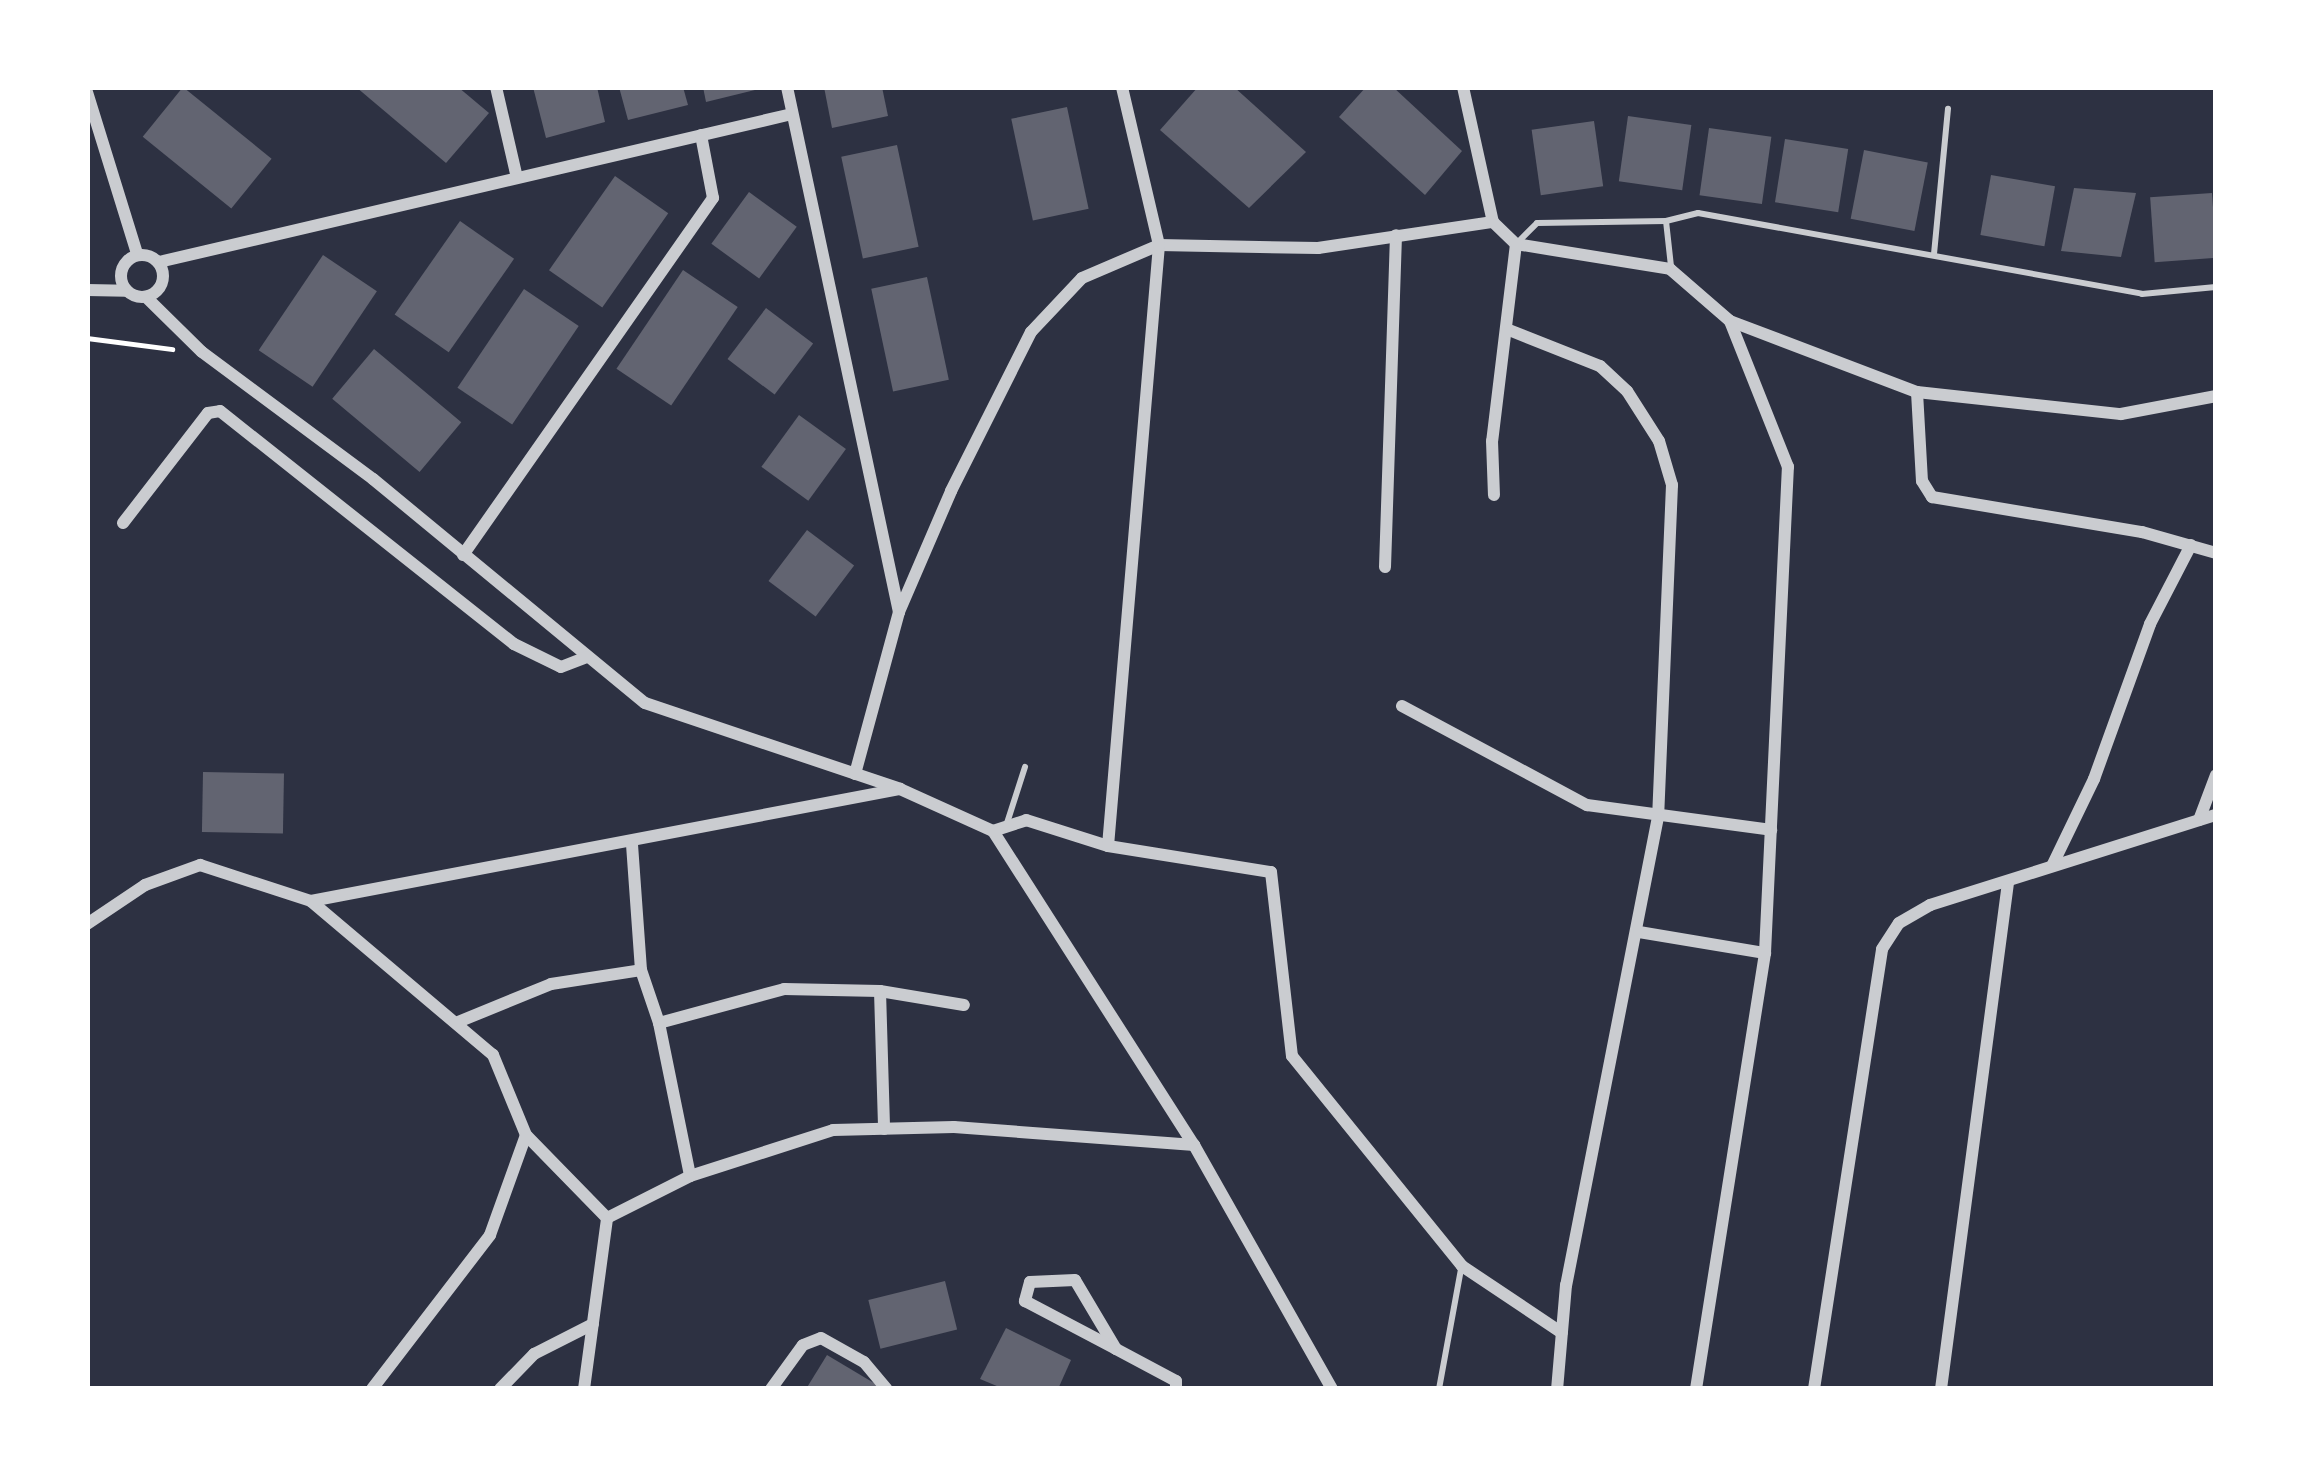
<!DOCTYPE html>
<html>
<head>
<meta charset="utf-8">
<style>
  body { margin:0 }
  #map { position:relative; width:2303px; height:1476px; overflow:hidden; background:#2d3142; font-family:Mulish,sans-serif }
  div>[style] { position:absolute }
  .building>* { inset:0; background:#626471; transform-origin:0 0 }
  .path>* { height:4.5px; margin:-2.25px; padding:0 2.25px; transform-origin:2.25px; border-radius:2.25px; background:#fff }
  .service>* { height:6px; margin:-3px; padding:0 3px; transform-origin:3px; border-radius:3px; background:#caccd0 }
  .minor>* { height:12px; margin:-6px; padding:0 6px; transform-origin:6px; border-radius:6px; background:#caccd0 }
  .minor>.ring { margin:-6px; padding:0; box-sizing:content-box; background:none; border:12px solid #caccd0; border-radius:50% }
  span { translate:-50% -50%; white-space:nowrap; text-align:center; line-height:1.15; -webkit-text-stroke:9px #fff; paint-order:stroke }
  .frame { position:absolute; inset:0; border:90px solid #fff; pointer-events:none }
</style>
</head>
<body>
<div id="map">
  <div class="building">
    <i style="left:183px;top:87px;width:114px;height:64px;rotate:39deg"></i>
    <i style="clip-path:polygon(356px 87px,458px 87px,489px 113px,446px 163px)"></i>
    <i style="clip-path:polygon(533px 87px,597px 87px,605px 122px,546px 138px)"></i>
    <i style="clip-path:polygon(619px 87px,683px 87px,688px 105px,628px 120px)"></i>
    <i style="clip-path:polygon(703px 87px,759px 87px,759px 89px,706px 102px)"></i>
    <i style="clip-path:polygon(824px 87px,882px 87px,888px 116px,832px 128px)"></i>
    <i style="clip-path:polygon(1198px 87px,1234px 87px,1306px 152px,1249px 208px,1160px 130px)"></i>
    <i style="clip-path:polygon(1366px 87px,1393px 87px,1462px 151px,1425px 195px,1339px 117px)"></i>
    <i style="left:1067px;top:107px;width:104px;height:57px;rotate:78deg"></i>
    <i style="left:1628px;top:116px;width:64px;height:66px;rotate:8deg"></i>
    <i style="left:1594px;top:121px;width:66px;height:63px;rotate:82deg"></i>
    <i style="left:1709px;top:128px;width:63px;height:68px;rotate:8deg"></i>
    <i style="left:1785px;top:139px;width:64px;height:64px;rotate:9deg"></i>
    <i style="left:897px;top:145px;width:104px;height:57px;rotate:78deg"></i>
    <i style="left:1864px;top:150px;width:65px;height:70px;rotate:11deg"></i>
    <i style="left:1991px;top:175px;width:65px;height:61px;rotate:10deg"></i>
    <i style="left:615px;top:176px;width:65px;height:115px;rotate:35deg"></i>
    <i style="clip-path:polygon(2074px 188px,2136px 193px,2121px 257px,2061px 251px)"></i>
    <i style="left:749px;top:192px;width:59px;height:64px;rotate:36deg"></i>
    <i style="left:2212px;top:193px;width:65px;height:62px;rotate:86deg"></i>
    <i style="left:460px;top:221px;width:66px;height:114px;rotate:35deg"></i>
    <i style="left:323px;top:255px;width:65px;height:115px;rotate:34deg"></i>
    <i style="left:683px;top:270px;width:66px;height:119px;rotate:34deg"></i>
    <i style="left:927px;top:277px;width:105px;height:57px;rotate:78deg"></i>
    <i style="left:524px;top:289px;width:66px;height:119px;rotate:34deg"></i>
    <i style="left:766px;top:308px;width:59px;height:64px;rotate:37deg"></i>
    <i style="left:374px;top:349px;width:114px;height:65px;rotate:40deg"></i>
    <i style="left:799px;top:415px;width:58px;height:64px;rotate:36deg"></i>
    <i style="left:807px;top:530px;width:59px;height:64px;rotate:37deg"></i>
    <i style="left:203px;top:772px;width:81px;height:60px;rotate:1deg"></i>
    <i style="left:945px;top:1281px;width:50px;height:79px;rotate:76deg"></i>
    <i style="clip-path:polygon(1006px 1328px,1071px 1360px,1058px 1389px,1004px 1389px,980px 1379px)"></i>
    <i style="clip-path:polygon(827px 1355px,884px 1389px,806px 1389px)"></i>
  </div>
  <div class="path">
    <i style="left:87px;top:338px;width:86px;rotate:7.4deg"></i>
  </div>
  <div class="service">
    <i style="left:1666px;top:221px;width:45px;rotate:83.7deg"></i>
    <i style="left:1519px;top:241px;width:25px;rotate:-45deg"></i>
    <i style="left:1537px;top:223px;width:129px;rotate:-0.9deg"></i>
    <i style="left:1666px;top:221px;width:33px;rotate:-14deg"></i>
    <i style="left:1698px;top:213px;width:451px;rotate:10.3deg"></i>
    <i style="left:2142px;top:294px;width:74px;rotate:-5.4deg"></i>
    <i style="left:1934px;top:254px;width:146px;rotate:-84.5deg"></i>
    <i style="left:1007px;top:823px;width:59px;rotate:-72.2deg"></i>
    <i style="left:1439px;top:1389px;width:122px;rotate:-79.6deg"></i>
  </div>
  <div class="minor">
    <i style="left:496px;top:87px;width:93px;rotate:77deg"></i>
    <i style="left:787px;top:87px;width:537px;rotate:77.96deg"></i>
    <i style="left:1463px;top:87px;width:138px;rotate:77.5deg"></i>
    <i style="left:87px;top:92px;width:170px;rotate:72.8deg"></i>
    <i style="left:1516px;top:244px;width:156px;rotate:9.2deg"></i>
    <i style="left:1670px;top:269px;width:79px;rotate:40.9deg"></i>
    <i style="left:1730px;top:321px;width:200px;rotate:20.8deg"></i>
    <i style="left:1917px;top:392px;width:205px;rotate:6.2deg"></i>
    <i style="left:2121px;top:414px;width:97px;rotate:-10.7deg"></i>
    <i class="ring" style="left:121px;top:255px;width:30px;height:30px"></i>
    <i style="left:159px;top:262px;width:650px;rotate:-13.16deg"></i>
    <i style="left:87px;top:290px;width:39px;rotate:1deg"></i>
    <i style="left:146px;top:297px;width:78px;rotate:44.5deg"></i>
    <i style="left:202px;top:352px;width:213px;rotate:36.6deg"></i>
    <i style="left:373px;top:479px;width:352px;rotate:39.5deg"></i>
    <i style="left:645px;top:703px;width:269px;rotate:18.6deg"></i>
    <i style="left:900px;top:789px;width:102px;rotate:24.3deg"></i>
    <i style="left:993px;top:831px;width:373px;rotate:57.4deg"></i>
    <i style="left:1194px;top:1145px;width:280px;rotate:60.5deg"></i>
    <i style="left:1509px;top:330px;width:98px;rotate:21.6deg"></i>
    <i style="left:1600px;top:366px;width:37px;rotate:43deg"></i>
    <i style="left:1627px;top:391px;width:59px;rotate:57.4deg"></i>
    <i style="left:1659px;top:441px;width:46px;rotate:73.5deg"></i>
    <i style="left:1672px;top:485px;width:332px;rotate:92.4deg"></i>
    <i style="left:1658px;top:817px;width:477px;rotate:101.1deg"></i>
    <i style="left:1566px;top:1285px;width:104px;rotate:94.9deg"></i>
    <i style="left:1917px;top:392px;width:89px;rotate:86.8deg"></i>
    <i style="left:1922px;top:481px;width:19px;rotate:58deg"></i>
    <i style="left:1932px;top:497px;width:213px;rotate:9.5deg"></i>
    <i style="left:2142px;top:532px;width:77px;rotate:15.8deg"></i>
    <i style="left:123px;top:523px;width:139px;rotate:-52.3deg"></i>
    <i style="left:208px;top:413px;width:12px;rotate:-9deg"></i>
    <i style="left:220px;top:411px;width:375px;rotate:38.4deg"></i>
    <i style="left:514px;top:644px;width:52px;rotate:26.1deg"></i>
    <i style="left:561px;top:667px;width:28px;rotate:-21deg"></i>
    <i style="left:463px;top:555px;width:436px;rotate:-55deg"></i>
    <i style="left:713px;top:198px;width:64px;rotate:-100.8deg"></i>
    <i style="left:1385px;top:567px;width:332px;rotate:-88.1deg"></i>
    <i style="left:1402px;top:706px;width:210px;rotate:28.2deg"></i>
    <i style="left:1587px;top:805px;width:186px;rotate:7.7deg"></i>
    <i style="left:855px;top:774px;width:168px;rotate:-74.8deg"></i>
    <i style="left:899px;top:612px;width:132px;rotate:-66.7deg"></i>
    <i style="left:951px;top:491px;width:178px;rotate:-63.3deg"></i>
    <i style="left:1031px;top:332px;width:74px;rotate:-46.6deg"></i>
    <i style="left:1082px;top:278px;width:84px;rotate:-23.2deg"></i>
    <i style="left:1159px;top:245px;width:159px;rotate:1.1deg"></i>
    <i style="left:1318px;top:248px;width:177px;rotate:-8.5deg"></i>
    <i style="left:1493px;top:222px;width:32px;rotate:44deg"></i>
    <i style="left:1516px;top:244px;width:198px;rotate:96.9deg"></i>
    <i style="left:1492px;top:441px;width:54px;rotate:87.9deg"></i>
    <i style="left:2199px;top:820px;width:48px;rotate:-69.3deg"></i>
    <i style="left:993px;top:831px;width:35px;rotate:-18deg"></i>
    <i style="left:1026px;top:820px;width:86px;rotate:17.6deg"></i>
    <i style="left:1108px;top:846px;width:165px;rotate:9.1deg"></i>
    <i style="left:1271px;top:872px;width:185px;rotate:83.5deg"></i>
    <i style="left:1292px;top:1056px;width:270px;rotate:51deg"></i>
    <i style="left:1462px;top:1266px;width:120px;rotate:33.8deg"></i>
    <i style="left:1108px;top:846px;width:603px;rotate:-85.15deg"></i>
    <i style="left:1159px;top:245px;width:162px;rotate:-103.2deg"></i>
    <i style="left:2052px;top:866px;width:97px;rotate:-64.2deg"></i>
    <i style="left:2094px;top:779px;width:165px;rotate:-70.1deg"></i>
    <i style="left:2150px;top:624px;width:89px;rotate:-62.6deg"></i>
    <i style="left:87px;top:924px;width:70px;rotate:-33.9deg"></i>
    <i style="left:145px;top:885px;width:59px;rotate:-20deg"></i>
    <i style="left:200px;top:865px;width:117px;rotate:18deg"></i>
    <i style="left:1639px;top:932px;width:128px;rotate:9.5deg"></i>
    <i style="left:641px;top:970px;width:56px;rotate:71.2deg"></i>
    <i style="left:659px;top:1023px;width:130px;rotate:-15.2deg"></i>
    <i style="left:784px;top:989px;width:96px;rotate:1.2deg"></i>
    <i style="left:880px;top:991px;width:85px;rotate:9.5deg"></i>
    <i style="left:880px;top:991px;width:138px;rotate:88.3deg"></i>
    <i style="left:458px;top:1022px;width:100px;rotate:-22.2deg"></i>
    <i style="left:551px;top:984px;width:91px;rotate:-8.8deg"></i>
    <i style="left:641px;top:970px;width:126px;rotate:-94.1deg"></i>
    <i style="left:659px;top:1023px;width:156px;rotate:78.5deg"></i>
    <i style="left:607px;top:1218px;width:116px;rotate:-134.3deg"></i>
    <i style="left:526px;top:1135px;width:87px;rotate:-112.4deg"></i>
    <i style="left:493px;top:1055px;width:238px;rotate:-139.8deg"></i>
    <i style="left:311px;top:901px;width:600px;rotate:-10.77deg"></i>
    <i style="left:1116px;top:1349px;width:80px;rotate:-120.7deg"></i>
    <i style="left:1075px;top:1280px;width:45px;rotate:177.5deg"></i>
    <i style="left:1030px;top:1282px;width:20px;rotate:105deg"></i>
    <i style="left:1025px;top:1301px;width:103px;rotate:27.8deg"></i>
    <i style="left:1116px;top:1349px;width:68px;rotate:28.1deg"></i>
    <i style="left:1176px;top:1381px;width:8px;rotate:90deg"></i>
    <i style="left:372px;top:1389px;width:194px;rotate:-52.5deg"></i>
    <i style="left:490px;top:1235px;width:106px;rotate:-70.2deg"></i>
    <i style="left:500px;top:1389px;width:49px;rotate:-45.8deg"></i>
    <i style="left:534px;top:1354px;width:66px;rotate:-27deg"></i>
    <i style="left:584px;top:1389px;width:173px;rotate:-82.3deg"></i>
    <i style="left:607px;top:1218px;width:93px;rotate:-26.8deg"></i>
    <i style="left:690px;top:1176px;width:150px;rotate:-17.8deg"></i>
    <i style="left:833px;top:1130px;width:121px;rotate:-1.4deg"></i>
    <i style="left:954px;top:1127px;width:241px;rotate:4.3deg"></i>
    <i style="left:771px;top:1389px;width:54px;rotate:-54deg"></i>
    <i style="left:803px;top:1345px;width:19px;rotate:-21deg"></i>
    <i style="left:821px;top:1338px;width:49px;rotate:29.2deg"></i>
    <i style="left:864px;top:1362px;width:35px;rotate:50deg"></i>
    <i style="left:1696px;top:1389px;width:441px;rotate:-81deg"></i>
    <i style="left:1765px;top:953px;width:487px;rotate:-87.3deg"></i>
    <i style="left:1788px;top:467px;width:157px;rotate:-111.7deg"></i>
    <i style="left:1814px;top:1389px;width:445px;rotate:-81.2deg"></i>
    <i style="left:1882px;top:949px;width:31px;rotate:-57deg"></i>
    <i style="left:1899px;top:923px;width:36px;rotate:-30deg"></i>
    <i style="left:1930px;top:905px;width:300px;rotate:-17.5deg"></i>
    <i style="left:1941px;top:1389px;width:510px;rotate:-82.46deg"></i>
  </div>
  <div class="frame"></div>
</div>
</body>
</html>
